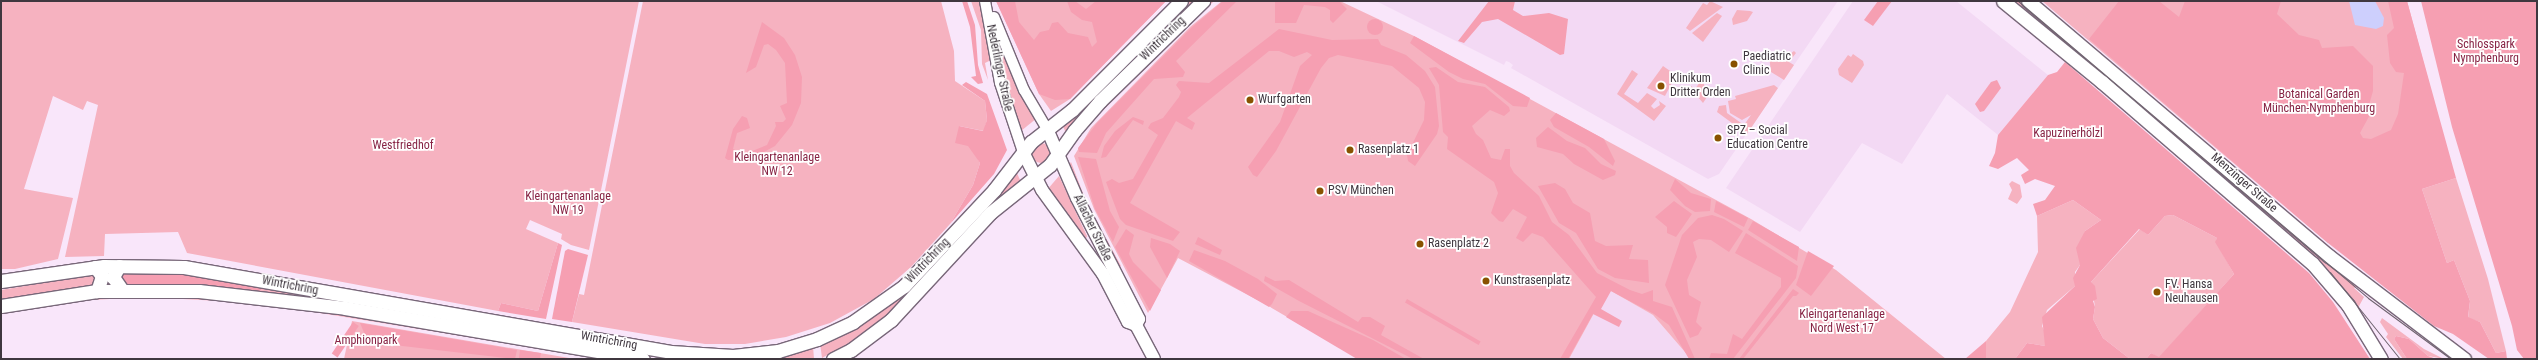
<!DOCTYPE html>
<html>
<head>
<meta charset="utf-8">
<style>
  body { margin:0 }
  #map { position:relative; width:2538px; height:360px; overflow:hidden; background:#f9e6fa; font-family:"Roboto Condensed",sans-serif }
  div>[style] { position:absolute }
  .built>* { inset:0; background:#f3d9f4 }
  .green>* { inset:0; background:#f6b2c0 }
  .round { border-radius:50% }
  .forest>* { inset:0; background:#f69fb2; transform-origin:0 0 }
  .water>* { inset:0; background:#cdcffd }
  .roads { filter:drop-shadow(1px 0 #786779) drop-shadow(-1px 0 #786779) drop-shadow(0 1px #786779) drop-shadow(0 -1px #786779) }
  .tertiary>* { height:10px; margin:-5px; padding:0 5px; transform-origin:5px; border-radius:5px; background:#fff }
  .secondary>* { height:12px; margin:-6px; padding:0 6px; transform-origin:6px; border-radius:6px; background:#fff }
  .primary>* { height:13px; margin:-6.5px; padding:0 6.5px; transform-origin:6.5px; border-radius:6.5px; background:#fff }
  .tram>* { height:1px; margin:-0.5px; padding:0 0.5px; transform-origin:0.5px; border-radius:0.5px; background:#6e636e }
  .dots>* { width:11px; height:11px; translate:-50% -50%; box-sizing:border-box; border:2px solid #fff; border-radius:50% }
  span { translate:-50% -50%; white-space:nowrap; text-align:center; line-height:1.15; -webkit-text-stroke:3.5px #fff; paint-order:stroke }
  .street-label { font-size:12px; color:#3f373f }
  .park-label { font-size:12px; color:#872344 }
  .poi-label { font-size:12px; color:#3f373f }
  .left { translate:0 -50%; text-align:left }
  .frame { position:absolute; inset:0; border:2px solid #3f373f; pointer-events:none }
</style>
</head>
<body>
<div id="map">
  <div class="built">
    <i style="clip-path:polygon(1376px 1px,1838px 1px,1719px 174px,1708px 179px,1511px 68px,1513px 65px,1509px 62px,1506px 61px,1504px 65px)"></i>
    <i style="clip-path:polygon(1853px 1px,1956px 1px,2048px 75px,1998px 135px,1947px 94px,1902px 164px,1862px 143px,1800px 232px,1726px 188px)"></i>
    <i style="clip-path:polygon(1611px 291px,1653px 315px,1691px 359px,1569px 359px,1604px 295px)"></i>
  </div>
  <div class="green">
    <i style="clip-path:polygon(1px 1px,639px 1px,589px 250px,571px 245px,561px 239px,562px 234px,530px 220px,526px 229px,558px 243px,538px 311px,501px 303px,498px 311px,187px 253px,178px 232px,105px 234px,104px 256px,65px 257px,98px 105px,87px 101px,83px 110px,53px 96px,24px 189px,73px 198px,58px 259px,15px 269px,1px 269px)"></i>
    <i style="clip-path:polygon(643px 1px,941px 1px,954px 51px,955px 81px,985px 101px,987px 120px,984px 131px,959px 126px,980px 163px,973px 185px,950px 224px,911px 267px,874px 299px,830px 323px,786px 337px,745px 344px,705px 344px,572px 322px,579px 294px,584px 295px)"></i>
    <i style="clip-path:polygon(971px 1px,983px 1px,991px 60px,985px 63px,988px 80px,982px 64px,981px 30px)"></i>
    <i style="clip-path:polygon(996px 1px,1166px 1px,1070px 99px,1051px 111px,1039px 94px)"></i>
    <i style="clip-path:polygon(1187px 1px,1196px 1px,1066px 133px,1062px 124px)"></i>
    <i style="clip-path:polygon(1211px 1px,1214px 1px,1092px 121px,1091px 120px)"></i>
    <i style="clip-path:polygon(1222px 1px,1340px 1px,1414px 36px,1751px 219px,1836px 270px,1946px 359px,1691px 359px,1653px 315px,1611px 291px,1604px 295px,1569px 359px,1359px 359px,1265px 304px,1178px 258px,1148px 313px,1094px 209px,1074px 156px,1091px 128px,1190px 27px)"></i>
    <i style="clip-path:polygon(1710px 1px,1723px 7px,1690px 31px,1686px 28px,1703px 3px,1707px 5px)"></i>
    <i style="clip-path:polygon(2008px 1px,2022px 1px,2366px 292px,2357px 286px,2354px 288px,2364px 297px,2358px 308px)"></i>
    <i style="clip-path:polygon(2042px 1px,2407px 1px,2439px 120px,2328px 243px)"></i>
    <i style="clip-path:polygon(1737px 10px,1750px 11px,1753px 12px,1747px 21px,1733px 25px,1732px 19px)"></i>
    <i style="clip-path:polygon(1717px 13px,1722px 16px,1703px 42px,1692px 33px)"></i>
    <i style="clip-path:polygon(1002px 49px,1037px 118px,1021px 131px,1002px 74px,999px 52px)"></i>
    <i style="clip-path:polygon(1794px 51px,1796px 53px,1789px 62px,1794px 65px,1784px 80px,1771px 72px,1769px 56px,1771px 60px,1780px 61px)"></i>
    <i style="clip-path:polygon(1853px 54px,1863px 61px,1864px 65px,1852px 83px,1839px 75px,1838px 69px,1848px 55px,1851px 57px)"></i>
    <i style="clip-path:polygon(1663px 66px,1676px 75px,1665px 96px,1647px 88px)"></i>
    <i style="clip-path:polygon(1632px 70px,1638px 74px,1624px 94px,1638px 103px,1647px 93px,1657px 99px,1651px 106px,1654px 109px,1660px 105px,1659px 101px,1666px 106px,1654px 121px,1617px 94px)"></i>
    <i style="clip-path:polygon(1701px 72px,1707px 97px,1703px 103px,1691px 89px,1691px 86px,1695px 89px,1700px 82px,1696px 79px)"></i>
    <i style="clip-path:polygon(1774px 85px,1778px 88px,1747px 134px,1717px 112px,1719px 106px,1726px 105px,1727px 113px,1744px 125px,1751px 115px,1742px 120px,1730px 113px,1728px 101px,1736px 99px,1735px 96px)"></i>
    <i class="round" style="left:1031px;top:143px;width:20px;height:20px"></i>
    <i style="clip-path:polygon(1071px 162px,1086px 201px,1121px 266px,1118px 268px,1076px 184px,1069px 165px)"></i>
    <i style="clip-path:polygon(1016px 171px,1021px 182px,987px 206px,900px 304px,867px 333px,822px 358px,820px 343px,866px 321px,900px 296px)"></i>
    <i style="clip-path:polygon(1059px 176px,1087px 236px,1086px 239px,1047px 190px)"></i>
    <i style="clip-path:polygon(2456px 178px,2488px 279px,2506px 351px,2496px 353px,2480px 322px,2468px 318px,2470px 301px,2454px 260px,2447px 263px,2422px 189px)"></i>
    <i style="clip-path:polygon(2012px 181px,2020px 185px,2022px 197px,2017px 204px,2008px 199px,2012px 190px,2009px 184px)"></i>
    <i style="clip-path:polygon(2073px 200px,2101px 220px,2085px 231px,2080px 265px,2075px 272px,2075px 286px,2047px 310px,2042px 326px,2046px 334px,2045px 346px,2027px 343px,2015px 359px,1986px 359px,1986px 341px,2010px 312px,2038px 252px,2037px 216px)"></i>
    <i style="clip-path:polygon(2173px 215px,2217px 238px,2216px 242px,2234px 274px,2159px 358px,2151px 353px,2146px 359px,2130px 359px,2103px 338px,2093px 319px,2095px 307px,2091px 282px,2140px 229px,2148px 235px,2165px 216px)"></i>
    <i style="clip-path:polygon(96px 274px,94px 286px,1px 300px,1px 290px)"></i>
    <i style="clip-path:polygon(264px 287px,693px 359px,669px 359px,259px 292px)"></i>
    <i style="clip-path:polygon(177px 295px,284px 304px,554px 351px,258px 303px,146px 297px,74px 301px,99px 296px)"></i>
    <i style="clip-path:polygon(2382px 318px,2424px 349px,2444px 359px,2428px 356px,2409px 339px,2396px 336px,2394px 339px,2407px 359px,2403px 359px,2386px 337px,2388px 334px,2380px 322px)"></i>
    <i style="clip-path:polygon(352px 321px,575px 359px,344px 359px)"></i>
    <i style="clip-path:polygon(813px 346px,814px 359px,759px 359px)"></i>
  </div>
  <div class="forest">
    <i style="clip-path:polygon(962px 1px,967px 1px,975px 25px,978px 65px,983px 83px,978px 84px,971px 77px,976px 76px,970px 27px)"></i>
    <i style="clip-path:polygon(996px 1px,1015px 1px,1019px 22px,1034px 40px,1040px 32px,1049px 30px,1052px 23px,1058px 22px,1068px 33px,1088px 37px,1092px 47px,1097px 42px,1092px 22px,1082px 20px,1071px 12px,1067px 1px,1075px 1px,1086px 9px,1096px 1px,1166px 1px,1070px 99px,1055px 100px,1039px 94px)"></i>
    <i style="clip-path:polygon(1223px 1px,1237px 1px,1176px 61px,1185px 72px,1183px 77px,1154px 79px,1106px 133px,1097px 153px,1079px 152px,1078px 148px,1097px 123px,1191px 28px)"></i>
    <i style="clip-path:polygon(1275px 1px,1339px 1px,1347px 9px,1333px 23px,1330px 20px,1330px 10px,1325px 7px,1304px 5px,1296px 23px,1275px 23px)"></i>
    <i style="clip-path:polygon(1489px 1px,1515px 1px,1513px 10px,1523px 16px,1549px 13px,1568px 19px,1564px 54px,1560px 55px,1498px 19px,1482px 22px,1464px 43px,1458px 41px)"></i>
    <i style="clip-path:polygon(1878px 1px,1892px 1px,1873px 26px,1864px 20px)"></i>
    <i style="clip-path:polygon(2119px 1px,2159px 1px,2179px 17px,2185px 1px,2281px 1px,2277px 14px,2299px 35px,2319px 40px,2322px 48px,2353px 46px,2373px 66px,2373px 91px,2369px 105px,2372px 111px,2360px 133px,2363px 138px,2371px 139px,2391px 130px,2398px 114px,2404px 73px,2396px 72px,2390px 63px,2387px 35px,2394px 28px,2388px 1px,2407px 1px,2456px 178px,2422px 189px,2447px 263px,2454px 260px,2470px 301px,2468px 317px,2480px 322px,2496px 353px,2506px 351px,2507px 359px,2489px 359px,2453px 334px,2434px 326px,2328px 243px,2089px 39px)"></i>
    <i style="clip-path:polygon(2421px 1px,2537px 1px,2537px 359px,2524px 359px,2517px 350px,2512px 326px,2452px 127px)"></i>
    <i class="round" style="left:1367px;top:19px;width:16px;height:16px"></i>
    <i style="clip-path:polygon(762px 22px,784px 38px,795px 55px,802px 77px,801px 103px,792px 125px,775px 146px,751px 159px,728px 160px,725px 158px,733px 129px,742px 116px,747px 118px,750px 128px,737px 133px,733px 149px,745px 154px,767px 145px,776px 126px,775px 122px,783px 122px,786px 119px,780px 106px,787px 103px,785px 63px,776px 50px,768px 44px,764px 45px,756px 67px,746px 73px)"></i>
    <i style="clip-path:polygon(1279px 29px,1332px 40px,1378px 39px,1381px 45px,1406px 55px,1425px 71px,1435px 87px,1439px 126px,1437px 134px,1415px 166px,1408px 161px,1407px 155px,1424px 120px,1425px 102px,1419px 88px,1392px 66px,1338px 55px,1329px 58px,1321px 68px,1276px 151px,1257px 177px,1253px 175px,1248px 167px,1280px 122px,1300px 66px,1312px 55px,1307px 52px,1294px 57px,1279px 51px,1269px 51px,1187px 118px,1195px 123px,1192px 130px,1176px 121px,1130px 203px,1180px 232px,1173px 241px,1126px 225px,1120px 219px,1106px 182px,1112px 179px,1119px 183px,1133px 179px,1158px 135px,1148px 128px,1151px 123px,1163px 118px,1179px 97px,1181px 92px,1176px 85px,1179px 81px,1209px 83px)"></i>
    <i style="clip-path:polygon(1414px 36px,1530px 98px,1527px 107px,1513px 106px,1485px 84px,1463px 79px,1449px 72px,1410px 43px)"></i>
    <i style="clip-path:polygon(2065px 62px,2309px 273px,2333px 302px,2370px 359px,2146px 359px,2151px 353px,2159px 357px,2234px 274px,2215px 242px,2217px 238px,2173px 215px,2165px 216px,2148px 235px,2139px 229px,2091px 282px,2095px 286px,2097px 299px,2093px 301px,2095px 307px,2093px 319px,2103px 338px,2130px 359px,2015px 359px,2027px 343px,2045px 346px,2042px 317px,2075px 286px,2073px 278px,2080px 265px,2076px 248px,2085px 231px,2101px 220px,2073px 200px,2037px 216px,2033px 204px,2045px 200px,2055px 186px,2035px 179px,2025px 184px,2021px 175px,2029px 170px,2017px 158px,1998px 169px,1989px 166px,1995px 153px,1998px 135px,2048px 75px,2057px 72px)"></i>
    <i style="clip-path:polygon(1436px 67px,1458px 82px,1485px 87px,1509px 107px,1510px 111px,1504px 116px,1490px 110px,1472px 126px,1476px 134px,1483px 140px,1491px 158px,1501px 160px,1505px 149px,1510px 149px,1510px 166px,1514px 173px,1539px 196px,1552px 222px,1569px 235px,1597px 273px,1630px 290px,1642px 294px,1653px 290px,1653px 301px,1672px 307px,1695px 359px,1689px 359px,1669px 325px,1654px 314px,1611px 291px,1601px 309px,1622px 321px,1619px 327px,1593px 314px,1568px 359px,1560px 359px,1596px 297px,1543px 237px,1532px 233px,1523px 242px,1516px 238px,1527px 217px,1513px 209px,1503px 222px,1499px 221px,1491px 213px,1498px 193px,1494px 182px,1447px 149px,1448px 137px,1443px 132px,1439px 85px,1429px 68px)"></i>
    <i style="clip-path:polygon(1997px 80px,2001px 88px,1984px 111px,1980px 112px,1975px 104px,1991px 82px)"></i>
    <i style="clip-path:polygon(966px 82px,987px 94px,1007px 150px,994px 174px,950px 224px,973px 185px,980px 163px,968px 146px,955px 143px,959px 126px,983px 131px,987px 120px,985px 101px,962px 85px)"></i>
    <i style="clip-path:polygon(1556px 113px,1604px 139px,1615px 161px,1613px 166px,1589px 147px,1554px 127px,1550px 120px)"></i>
    <i style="clip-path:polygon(1133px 117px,1144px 121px,1143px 125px,1133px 120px,1106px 157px,1101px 158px,1104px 146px,1115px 131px)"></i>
    <i style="clip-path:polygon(1548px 127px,1567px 141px,1585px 148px,1601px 164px,1616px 171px,1615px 175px,1603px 180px,1574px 164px,1563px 154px,1537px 147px,1536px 138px)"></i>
    <i style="clip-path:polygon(1078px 157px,1096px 159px,1110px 211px,1119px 227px,1113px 242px,1095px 209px)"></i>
    <i style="clip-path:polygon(1675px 179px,1691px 193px,1711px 199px,1710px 211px,1695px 212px,1685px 206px,1670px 190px)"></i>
    <i style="clip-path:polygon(1555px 183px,1565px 189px,1573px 203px,1590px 213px,1595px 241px,1606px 246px,1633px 245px,1629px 259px,1648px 260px,1649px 283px,1615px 278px,1598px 269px,1576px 233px,1559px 223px,1538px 186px)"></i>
    <i style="clip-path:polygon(1674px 201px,1692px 214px,1676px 237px,1667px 233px,1667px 227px,1655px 217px)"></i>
    <i style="clip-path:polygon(1716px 201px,1748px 218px,1744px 227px,1714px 212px)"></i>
    <i style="clip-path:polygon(1712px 215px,1724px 219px,1743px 231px,1729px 252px,1711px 240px,1699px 239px,1693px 242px,1697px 257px,1687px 280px,1689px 295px,1701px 302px,1696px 322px,1702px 328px,1698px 335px,1690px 338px,1665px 285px,1682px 235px,1698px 218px)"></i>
    <i style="clip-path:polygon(1753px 221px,1799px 247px,1797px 261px,1748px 230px)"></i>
    <i style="clip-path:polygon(1126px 229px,1134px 235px,1129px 254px,1133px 262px,1161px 290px,1150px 311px,1115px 247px)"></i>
    <i style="clip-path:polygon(1746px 233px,1798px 266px,1796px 278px,1733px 359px,1709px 359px,1711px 353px,1727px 354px,1733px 334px,1742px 339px,1781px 287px,1781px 278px,1735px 253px)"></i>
    <i style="clip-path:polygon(1198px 237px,1222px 250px,1220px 255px,1195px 244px)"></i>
    <i style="clip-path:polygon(1151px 238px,1170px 244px,1180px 251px,1167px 278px,1150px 247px)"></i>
    <i style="clip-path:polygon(558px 243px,562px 245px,546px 319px,498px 311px,501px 303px,538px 311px)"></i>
    <i style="clip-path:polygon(568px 249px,588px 255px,572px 322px,552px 319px,565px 251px)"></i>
    <i style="clip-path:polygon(1194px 250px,1225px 261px,1258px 279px,1277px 294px,1272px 304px,1269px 307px,1189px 261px)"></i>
    <i style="clip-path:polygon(1808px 251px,1834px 266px,1811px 296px,1796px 285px)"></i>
    <i style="clip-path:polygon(175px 271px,264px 287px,259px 292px,122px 285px,119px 272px)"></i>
    <i style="clip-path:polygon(1265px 276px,1275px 281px,1289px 280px,1358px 322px,1362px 317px,1370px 317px,1385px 326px,1381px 335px,1424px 359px,1413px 359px,1299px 301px,1264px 281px)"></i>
    <i style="clip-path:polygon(1793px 289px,1799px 293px,1796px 296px,1793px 296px,1743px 359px,1739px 359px)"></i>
    <i style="left:1407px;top:299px;width:85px;height:4px;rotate:30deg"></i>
    <i style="clip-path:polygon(1291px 311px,1308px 311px,1373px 340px,1406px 359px,1357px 359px,1286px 317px)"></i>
    <i style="left:353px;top:322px;width:7px;height:38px;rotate:34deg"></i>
    <i style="clip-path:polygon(360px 323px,517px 350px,515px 359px,368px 342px)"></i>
    <i style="clip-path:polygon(2396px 336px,2409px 339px,2428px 356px,2437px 359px,2407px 359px,2394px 339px)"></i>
    <i style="clip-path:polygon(1986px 341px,1986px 359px,1965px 359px)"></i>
    <i style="clip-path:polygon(520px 350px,541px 353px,540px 359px,519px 358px)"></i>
  </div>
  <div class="water">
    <i style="clip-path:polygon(2349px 1px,2375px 1px,2384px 18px,2383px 26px,2376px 29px,2355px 25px)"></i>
  </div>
  <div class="roads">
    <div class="tertiary">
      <i style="left:985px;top:1px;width:83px;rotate:79.6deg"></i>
      <i style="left:1000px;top:83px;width:73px;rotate:71.6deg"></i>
      <i style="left:994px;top:17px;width:79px;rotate:67.7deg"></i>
      <i style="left:1024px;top:90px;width:45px;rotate:59.5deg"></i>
    </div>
    <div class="secondary">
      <i style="left:1047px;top:129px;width:75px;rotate:66.5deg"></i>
      <i style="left:1077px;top:198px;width:136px;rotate:62.9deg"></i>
      <i style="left:1139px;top:319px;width:7px;rotate:117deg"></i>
      <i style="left:1023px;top:152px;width:42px;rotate:63.4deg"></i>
      <i style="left:1042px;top:190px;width:104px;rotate:54deg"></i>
      <i style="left:1103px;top:274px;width:54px;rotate:62.5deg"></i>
      <i style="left:1128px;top:322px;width:9px;rotate:21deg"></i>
      <i style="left:1136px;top:325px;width:38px;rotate:62deg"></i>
    </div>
    <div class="primary">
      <i style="left:2003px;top:1px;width:128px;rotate:39.3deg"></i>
      <i style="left:2102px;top:82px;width:277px;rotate:40.8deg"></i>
      <i style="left:2312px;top:263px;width:55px;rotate:49.4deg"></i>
      <i style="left:2348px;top:305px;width:63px;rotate:58.6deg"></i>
      <i style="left:2028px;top:1px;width:394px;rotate:40.3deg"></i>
      <i style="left:2329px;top:256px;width:170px;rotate:37.3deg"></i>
      <i style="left:119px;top:266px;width:13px;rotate:119deg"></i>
      <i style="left:113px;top:277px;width:16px;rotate:55deg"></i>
      <i style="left:95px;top:267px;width:11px;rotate:52deg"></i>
      <i style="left:102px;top:276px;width:16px;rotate:108deg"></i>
      <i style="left:1px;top:281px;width:104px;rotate:-8.3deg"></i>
      <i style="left:104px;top:266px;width:80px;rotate:0.7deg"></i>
      <i style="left:184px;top:267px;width:494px;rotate:9.9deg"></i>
      <i style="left:671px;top:352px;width:62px;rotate:3.7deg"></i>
      <i style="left:733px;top:356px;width:45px;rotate:-6.3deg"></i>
      <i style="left:778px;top:351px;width:41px;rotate:-17.1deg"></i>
      <i style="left:817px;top:339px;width:40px;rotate:-25deg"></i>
      <i style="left:853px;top:322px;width:62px;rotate:-35.2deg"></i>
      <i style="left:904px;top:286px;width:132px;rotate:-46.8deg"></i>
      <i style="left:994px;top:190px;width:61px;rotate:-52.4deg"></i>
      <i style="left:1031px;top:142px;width:52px;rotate:-38deg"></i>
      <i style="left:1072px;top:110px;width:154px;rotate:-45deg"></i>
      <i style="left:1px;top:306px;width:97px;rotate:-8.9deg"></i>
      <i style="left:97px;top:291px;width:102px"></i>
      <i style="left:199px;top:291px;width:147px;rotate:6.6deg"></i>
      <i style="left:345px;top:308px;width:302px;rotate:9.7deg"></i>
      <i style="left:833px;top:359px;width:20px;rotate:-27deg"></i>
      <i style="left:851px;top:350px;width:50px;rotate:-36.9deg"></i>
      <i style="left:891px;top:320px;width:146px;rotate:-47.2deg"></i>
      <i style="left:990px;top:213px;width:77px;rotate:-38.7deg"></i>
      <i style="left:1050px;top:165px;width:42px;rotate:-54.8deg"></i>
      <i style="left:1074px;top:131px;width:40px;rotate:-49deg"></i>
      <i style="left:1100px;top:101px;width:144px;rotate:-44.2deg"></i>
    </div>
  </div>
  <div class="tram">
    <i style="left:2018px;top:1px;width:459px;rotate:40.3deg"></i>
    <i style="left:2368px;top:298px;width:103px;rotate:36.3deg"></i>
    <i style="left:2330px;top:272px;width:112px;rotate:51.2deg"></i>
  </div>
  <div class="dots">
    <i style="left:1734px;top:64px;background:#885200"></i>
    <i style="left:1661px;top:86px;background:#885200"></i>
    <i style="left:1250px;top:100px;background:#885200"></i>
    <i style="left:1718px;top:138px;background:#885200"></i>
    <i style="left:1350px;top:150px;background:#885200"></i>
    <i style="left:1320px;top:191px;background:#885200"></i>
    <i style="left:1420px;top:244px;background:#885200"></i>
    <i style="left:1486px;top:281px;background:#885200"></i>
    <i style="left:2157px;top:292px;background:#885200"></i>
  </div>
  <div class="street-label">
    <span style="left:1163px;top:39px;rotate:-44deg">Wintrichring</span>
    <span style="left:999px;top:68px;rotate:78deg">Nederlinger Straße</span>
    <span style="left:2244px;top:183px;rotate:41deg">Menzinger Straße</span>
    <span style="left:1092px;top:228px;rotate:64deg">Allacher Straße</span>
    <span style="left:928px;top:261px;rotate:-46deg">Wintrichring</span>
    <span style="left:290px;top:286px;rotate:11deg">Wintrichring</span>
    <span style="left:609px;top:341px;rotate:10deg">Wintrichring</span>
  </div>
  <div class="park-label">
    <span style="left:2486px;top:52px">Schlosspark<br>Nymphenburg</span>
    <span style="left:2319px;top:102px">Botanical Garden<br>München-Nymphenburg</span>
    <span style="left:2068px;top:134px">Kapuzinerhölzl</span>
    <span style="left:403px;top:146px">Westfriedhof</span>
    <span style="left:777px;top:165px">Kleingartenanlage<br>NW 12</span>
    <span style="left:568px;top:204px">Kleingartenanlage<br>NW 19</span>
    <span style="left:1842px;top:322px">Kleingartenanlage<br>Nord West 17</span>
    <span style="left:366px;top:341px">Amphionpark</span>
  </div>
  <div class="poi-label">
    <span class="left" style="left:1743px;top:64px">Paediatric<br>Clinic</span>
    <span class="left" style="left:1670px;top:86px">Klinikum<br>Dritter Orden</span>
    <span class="left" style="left:1258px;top:100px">Wurfgarten</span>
    <span class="left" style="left:1727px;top:138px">SPZ – Social<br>Education Centre</span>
    <span class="left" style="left:1358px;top:150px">Rasenplatz 1</span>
    <span class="left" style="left:1328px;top:191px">PSV München</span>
    <span class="left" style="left:1428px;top:244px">Rasenplatz 2</span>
    <span class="left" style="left:1494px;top:281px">Kunstrasenplatz</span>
    <span class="left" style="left:2165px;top:292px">FV. Hansa<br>Neuhausen</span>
  </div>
  <div class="frame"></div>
</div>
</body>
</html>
